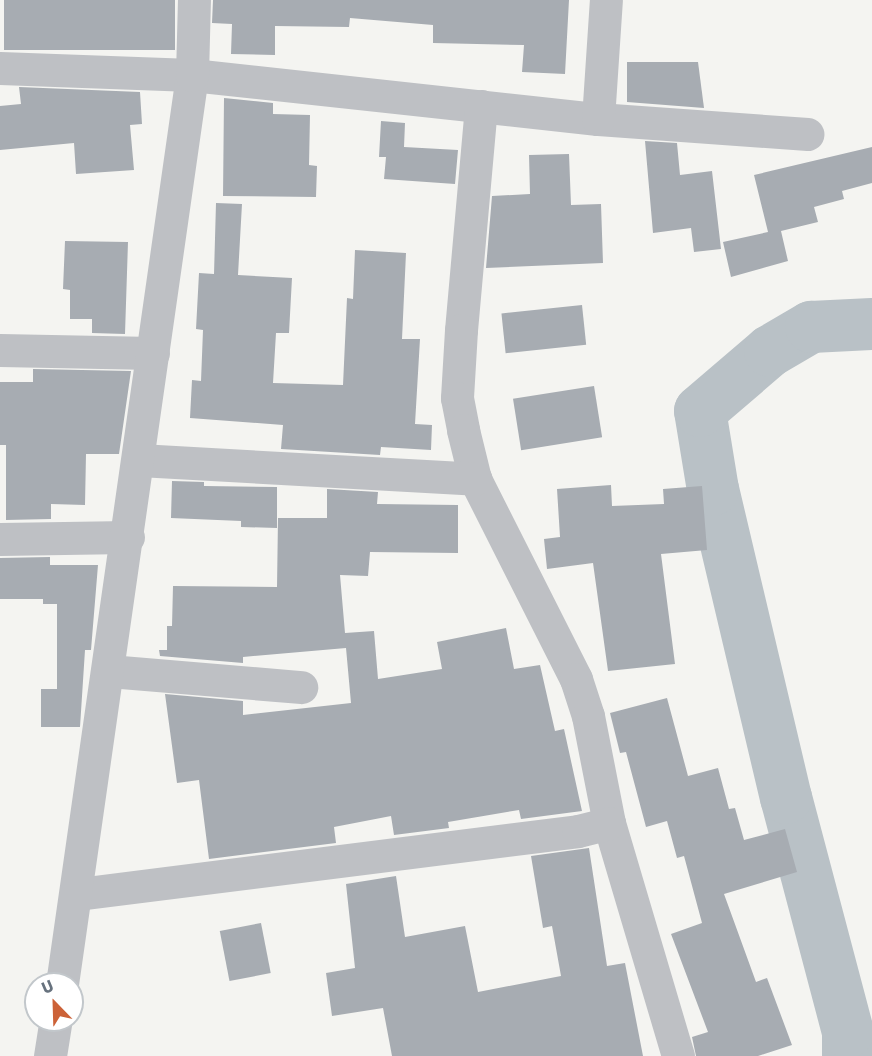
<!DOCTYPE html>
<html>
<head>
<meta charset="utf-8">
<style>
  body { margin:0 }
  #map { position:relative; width:872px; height:1056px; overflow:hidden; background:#f4f4f1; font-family:Jost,sans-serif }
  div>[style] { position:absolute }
  .river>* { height:52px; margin:-26px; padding:0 26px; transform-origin:26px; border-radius:26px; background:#b9c1c6 }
  .building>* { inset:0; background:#a7acb2; transform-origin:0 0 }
  .minor>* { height:33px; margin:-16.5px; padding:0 16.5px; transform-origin:16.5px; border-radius:16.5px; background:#bec0c4 }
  span { translate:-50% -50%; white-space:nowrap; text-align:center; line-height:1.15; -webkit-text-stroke:6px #fff; paint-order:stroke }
  .north { position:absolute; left:24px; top:972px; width:60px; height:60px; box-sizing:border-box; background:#fff; border:2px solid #c2c7cb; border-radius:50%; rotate:337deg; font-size:16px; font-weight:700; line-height:24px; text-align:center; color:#67727e }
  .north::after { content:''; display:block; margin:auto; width:21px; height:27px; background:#cc6238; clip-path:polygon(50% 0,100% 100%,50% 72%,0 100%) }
</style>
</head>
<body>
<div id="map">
  <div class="river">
    <i style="left:848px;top:1056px;width:24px;rotate:-90deg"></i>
    <i style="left:848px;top:1032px;width:242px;rotate:-104.8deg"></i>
    <i style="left:786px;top:798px;width:317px;rotate:-103.3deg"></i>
    <i style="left:713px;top:490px;width:80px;rotate:-99.3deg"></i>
    <i style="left:700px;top:411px;width:92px;rotate:-40.6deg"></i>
    <i style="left:770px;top:351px;width:48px;rotate:-30.3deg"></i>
    <i style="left:811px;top:327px;width:61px;rotate:-2.8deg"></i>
  </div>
  <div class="building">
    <i style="left:4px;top:0;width:171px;height:50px"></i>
    <i style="clip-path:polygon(213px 0,569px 0,565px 74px,522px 72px,524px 45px,433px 43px,433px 25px,350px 18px,349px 27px,275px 26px,275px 55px,231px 54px,232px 24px,212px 23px)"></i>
    <i style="clip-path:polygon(627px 62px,698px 62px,704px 108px,627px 102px)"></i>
    <i style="clip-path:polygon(19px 87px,140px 92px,142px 124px,130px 125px,134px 170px,76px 174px,74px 143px,0 150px,0 106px,21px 104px)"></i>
    <i style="clip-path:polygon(224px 98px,273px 103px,273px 114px,310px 115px,309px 165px,317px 166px,316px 197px,223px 196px)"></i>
    <i style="clip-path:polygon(381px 121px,405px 123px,404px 147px,458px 150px,455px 184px,384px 179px,386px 157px,379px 157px)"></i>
    <i style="clip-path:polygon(645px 141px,677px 143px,680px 175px,712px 171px,721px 249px,694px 252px,691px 228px,653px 233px)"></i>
    <i style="clip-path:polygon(872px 147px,872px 183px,842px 191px,844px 199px,814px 207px,818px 222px,781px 231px,788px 261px,731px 277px,723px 242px,768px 232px,754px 175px)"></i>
    <i style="clip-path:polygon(569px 154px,571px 205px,601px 204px,603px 263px,486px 268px,492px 196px,530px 194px,529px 155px)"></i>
    <i style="clip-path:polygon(216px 203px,242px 204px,238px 275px,292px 278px,289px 333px,276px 333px,273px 383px,343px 385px,347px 298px,353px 299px,355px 250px,406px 253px,402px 339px,420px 339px,415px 424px,432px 425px,431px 450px,381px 447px,380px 455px,281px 449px,283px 425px,190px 418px,192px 380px,201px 381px,203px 330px,196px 329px,199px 273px,214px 274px)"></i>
    <i style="clip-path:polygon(65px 241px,128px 242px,125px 334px,92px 333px,92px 319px,70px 319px,70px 290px,63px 289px)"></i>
    <i style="left:582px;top:305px;width:40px;height:81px;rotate:84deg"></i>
    <i style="clip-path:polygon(33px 369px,131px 371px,119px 454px,86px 454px,85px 505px,51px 504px,51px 519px,6px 520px,6px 445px,0 445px,0 382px,33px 382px)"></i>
    <i style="left:594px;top:386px;width:52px;height:82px;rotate:81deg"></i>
    <i style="clip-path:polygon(172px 481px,204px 482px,204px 486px,277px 487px,277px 528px,241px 527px,241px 521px,171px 518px)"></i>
    <i style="clip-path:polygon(611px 485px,612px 506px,664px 504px,663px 489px,702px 486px,707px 550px,661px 554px,675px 664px,608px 671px,593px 563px,547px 569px,544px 539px,560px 537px,557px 489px)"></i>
    <i style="clip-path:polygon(327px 489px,378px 492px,377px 504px,458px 505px,458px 553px,370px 552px,368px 576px,340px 575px,345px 633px,374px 631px,378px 679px,442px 669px,437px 642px,506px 628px,514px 669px,540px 665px,555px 731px,564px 729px,582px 811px,521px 819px,519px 810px,448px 822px,449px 828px,394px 835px,391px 816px,334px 827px,336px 843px,209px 859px,199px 780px,177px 783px,165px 694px,243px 701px,243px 715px,351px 703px,346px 648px,243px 657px,243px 663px,160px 656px,159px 650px,167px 650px,167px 626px,172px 626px,173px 586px,277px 587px,278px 518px,327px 518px)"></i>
    <i style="clip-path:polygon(50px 557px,50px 565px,98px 565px,91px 650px,85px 650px,80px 727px,41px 727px,41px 689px,57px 689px,57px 604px,43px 604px,43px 599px,0 599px,0 558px)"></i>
    <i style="clip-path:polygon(667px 698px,688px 776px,718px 768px,729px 809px,735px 808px,744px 840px,785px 829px,797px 872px,724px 894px,756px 982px,767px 978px,792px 1045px,758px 1056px,696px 1056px,692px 1037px,708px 1032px,671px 934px,702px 923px,684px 856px,677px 858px,667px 821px,646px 827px,626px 752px,620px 753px,610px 713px)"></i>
    <i style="clip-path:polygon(589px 848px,607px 966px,625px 963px,643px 1056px,392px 1056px,383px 1008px,332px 1016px,326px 973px,355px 968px,346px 884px,396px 876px,405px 937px,465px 926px,478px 992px,561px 976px,552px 926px,543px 928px,531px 856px)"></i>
    <i style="left:261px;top:923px;width:51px;height:42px;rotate:79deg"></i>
  </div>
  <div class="minor">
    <i style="left:0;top:68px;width:192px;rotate:2.1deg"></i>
    <i style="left:192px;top:75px;width:408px;rotate:6.2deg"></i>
    <i style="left:598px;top:119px;width:210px;rotate:4.1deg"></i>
    <i style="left:481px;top:106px;width:225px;rotate:95.1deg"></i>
    <i style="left:461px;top:330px;width:68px;rotate:93.4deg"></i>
    <i style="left:457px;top:398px;width:33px;rotate:79deg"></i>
    <i style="left:463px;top:430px;width:50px;rotate:76.2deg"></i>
    <i style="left:475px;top:479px;width:224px;rotate:63.2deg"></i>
    <i style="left:576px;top:679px;width:39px;rotate:72deg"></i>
    <i style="left:588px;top:716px;width:109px;rotate:78.9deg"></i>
    <i style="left:609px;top:823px;width:243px;rotate:73.5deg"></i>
    <i style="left:598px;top:119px;width:119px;rotate:-86.2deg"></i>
    <i style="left:0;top:350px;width:153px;rotate:1.1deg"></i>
    <i style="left:139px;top:460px;width:337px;rotate:3.2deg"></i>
    <i style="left:0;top:539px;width:128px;rotate:-0.9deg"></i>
    <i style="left:109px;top:671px;width:193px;rotate:4.8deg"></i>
    <i style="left:78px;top:894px;width:504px;rotate:-7.18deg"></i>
    <i style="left:578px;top:831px;width:32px;rotate:-14deg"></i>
    <i style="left:62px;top:984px;width:918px;rotate:-81.86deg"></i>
    <i style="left:192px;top:75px;width:75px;rotate:-88.5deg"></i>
    <i style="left:50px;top:1056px;width:36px;rotate:-81deg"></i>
  </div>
  <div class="north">U</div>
</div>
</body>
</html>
